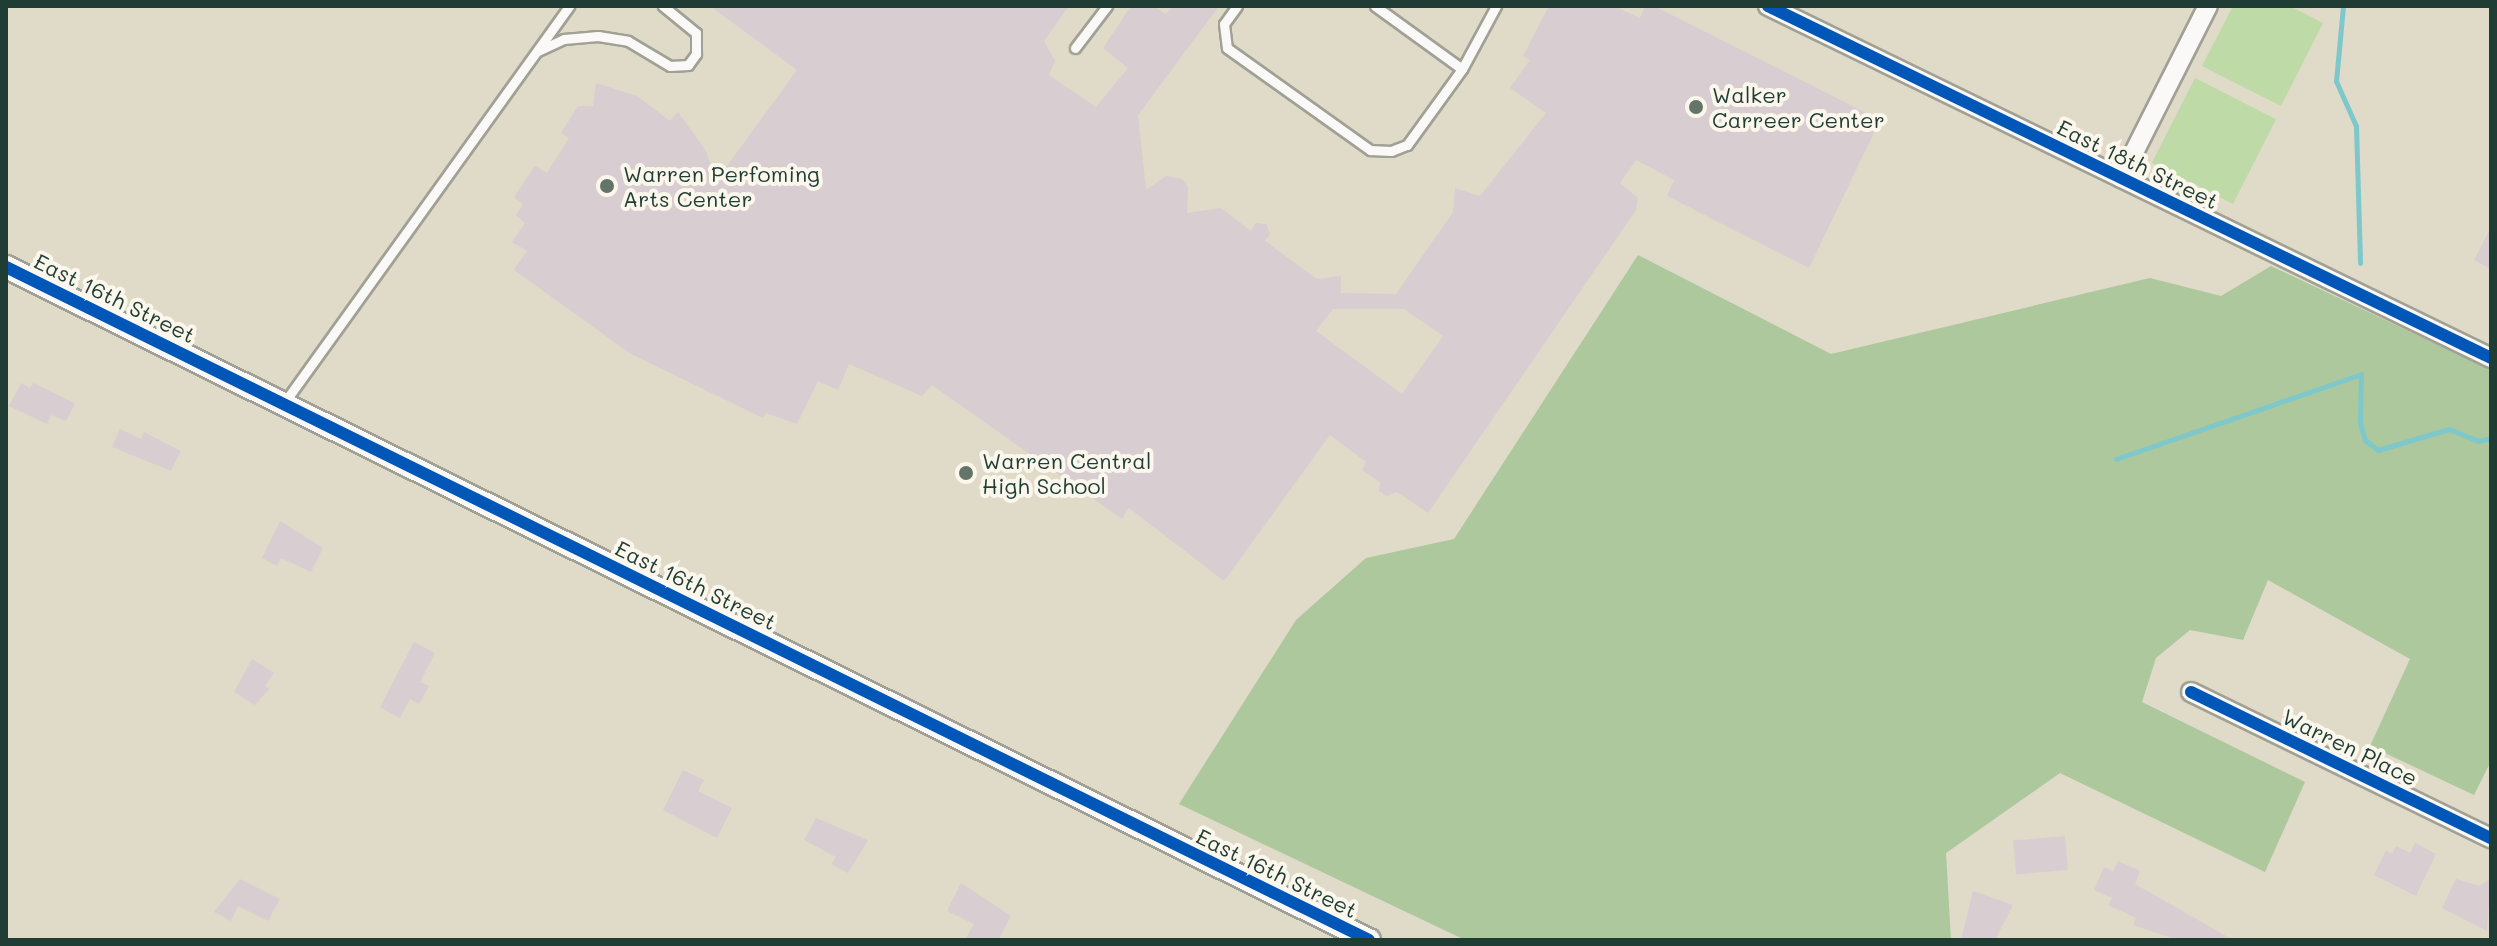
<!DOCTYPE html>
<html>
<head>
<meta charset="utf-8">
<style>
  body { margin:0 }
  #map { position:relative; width:2497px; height:946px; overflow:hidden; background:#e0dac8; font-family:Mali,sans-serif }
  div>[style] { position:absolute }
  .green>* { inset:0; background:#bedaa7; transform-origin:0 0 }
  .forest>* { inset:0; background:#acc89c }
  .stream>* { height:5px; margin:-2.5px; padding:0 2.5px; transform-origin:2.5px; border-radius:2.5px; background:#7ec8cc }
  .building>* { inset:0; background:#d8cdd1; transform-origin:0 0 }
  .roads { filter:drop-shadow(2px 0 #a0a094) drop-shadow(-2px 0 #a0a094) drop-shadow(0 2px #a0a094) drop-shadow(0 -2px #a0a094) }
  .service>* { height:9px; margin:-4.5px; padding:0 4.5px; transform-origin:4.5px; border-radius:4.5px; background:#faf9f7 }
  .minor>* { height:18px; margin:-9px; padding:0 9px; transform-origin:9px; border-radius:9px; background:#faf9f7 }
  .tertiary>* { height:22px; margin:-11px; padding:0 11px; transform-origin:11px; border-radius:11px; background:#faf9f7 }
  .cycleway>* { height:12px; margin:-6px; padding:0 6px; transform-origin:6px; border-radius:6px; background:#0057b8 }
  .dots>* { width:22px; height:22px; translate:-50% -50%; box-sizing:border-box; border:4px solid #fbf7ec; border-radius:50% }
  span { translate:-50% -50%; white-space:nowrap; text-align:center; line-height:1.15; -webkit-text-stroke:8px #fbf7ec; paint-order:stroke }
  .poi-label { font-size:22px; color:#1f3d34 }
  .left { translate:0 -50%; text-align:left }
  .street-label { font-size:22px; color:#1f3d34 }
  .frame { position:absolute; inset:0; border:8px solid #1f3d34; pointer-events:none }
</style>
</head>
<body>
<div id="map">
  <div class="green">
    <i style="clip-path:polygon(2233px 6px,2290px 6px,2323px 23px,2281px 106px,2202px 66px)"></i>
    <i style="left:2195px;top:78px;width:91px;height:95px;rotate:27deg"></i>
  </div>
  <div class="forest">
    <i style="clip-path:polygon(1638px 255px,1831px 354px,2150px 278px,2221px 296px,2271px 266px,2491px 370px,2491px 761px,2474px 795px,2370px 746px,2410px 659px,2268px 580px,2243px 640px,2190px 630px,2156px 658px,2142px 702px,2305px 782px,2265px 872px,2060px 773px,1946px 853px,1951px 940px,1465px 940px,1179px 804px,1296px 620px,1366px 558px,1454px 539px)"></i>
  </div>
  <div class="stream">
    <i style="left:2343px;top:6px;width:75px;rotate:95.3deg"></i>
    <i style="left:2336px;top:81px;width:49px;rotate:66deg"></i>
    <i style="left:2356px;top:126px;width:137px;rotate:88.3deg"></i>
    <i style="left:2116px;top:459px;width:259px;rotate:-19.1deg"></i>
    <i style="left:2361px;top:374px;width:49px;rotate:91.2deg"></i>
    <i style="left:2360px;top:423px;width:18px;rotate:74deg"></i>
    <i style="left:2365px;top:440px;width:16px;rotate:38deg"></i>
    <i style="left:2378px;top:450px;width:74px;rotate:-16.5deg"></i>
    <i style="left:2449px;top:429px;width:31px;rotate:22deg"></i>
    <i style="left:2478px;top:441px;width:13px;rotate:-13deg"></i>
  </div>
  <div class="building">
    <i style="clip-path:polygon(evenodd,710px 6px,1069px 6px,1044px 41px,1055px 61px,1049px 75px,1096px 107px,1128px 68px,1103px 48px,1131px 6px,1154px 6px,1166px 14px,1173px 6px,1219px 6px,1138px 115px,1146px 190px,1166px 176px,1182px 179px,1188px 187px,1187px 213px,1221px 208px,1251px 231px,1256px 223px,1266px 224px,1270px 234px,1265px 241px,1317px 279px,1341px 276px,1341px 293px,1396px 294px,1453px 212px,1455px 188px,1480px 196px,1546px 113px,1510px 88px,1530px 60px,1523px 56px,1549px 6px,1614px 6px,1640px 18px,1645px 6px,1654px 6px,1880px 120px,1809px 268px,1667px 196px,1674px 180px,1636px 160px,1620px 183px,1638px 198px,1636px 210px,1428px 513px,1397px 492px,1387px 496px,1379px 491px,1380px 482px,1362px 470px,1366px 462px,1330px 435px,1224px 581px,1129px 508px,1122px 519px,932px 385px,922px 396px,849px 364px,838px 390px,818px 381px,797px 424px,766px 413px,763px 418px,631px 354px,514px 270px,527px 251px,512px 242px,525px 223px,516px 215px,523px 204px,514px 197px,535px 166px,547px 173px,569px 138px,561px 133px,578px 106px,593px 106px,596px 83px,637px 96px,670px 121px,678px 112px,706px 151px,716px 181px,797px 70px,710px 6px,1333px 309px,1404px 309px,1443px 336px,1402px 394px,1316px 331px,1333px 309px)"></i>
    <i style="clip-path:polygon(2491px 227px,2491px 269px,2474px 260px)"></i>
    <i style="clip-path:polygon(21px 383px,30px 388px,33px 383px,75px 403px,66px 421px,51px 415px,47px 424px,9px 406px)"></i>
    <i style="clip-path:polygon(120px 429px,141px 439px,144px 432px,181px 451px,171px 471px,112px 447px)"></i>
    <i style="clip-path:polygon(280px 521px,323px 548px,311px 572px,281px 558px,277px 566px,262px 558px)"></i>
    <i style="clip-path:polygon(414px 642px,435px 653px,420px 682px,429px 686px,419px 704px,410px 699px,400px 718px,380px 707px)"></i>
    <i style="clip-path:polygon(252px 659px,274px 673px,265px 686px,269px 689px,255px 705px,234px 692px)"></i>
    <i style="clip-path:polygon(683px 770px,704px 780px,698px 791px,732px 808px,717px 838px,663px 810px)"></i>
    <i style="clip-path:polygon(816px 818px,868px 840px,848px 873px,831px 864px,836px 857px,804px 840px)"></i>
    <i style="left:2065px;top:836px;width:34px;height:52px;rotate:85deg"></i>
    <i style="clip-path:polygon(2415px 843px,2436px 854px,2416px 896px,2374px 875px,2386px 850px,2392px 854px,2396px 846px,2410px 853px)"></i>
    <i style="clip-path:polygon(2118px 861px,2140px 871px,2135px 884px,2233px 940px,2178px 940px,2133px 925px,2136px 918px,2108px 905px,2112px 898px,2094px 890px,2104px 867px,2113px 871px)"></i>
    <i style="clip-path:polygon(2491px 878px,2487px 931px,2442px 908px,2456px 879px,2480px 886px)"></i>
    <i style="clip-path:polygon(240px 879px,280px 899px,268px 921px,238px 906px,231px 921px,214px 912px)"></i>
    <i style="clip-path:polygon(961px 883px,1011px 916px,998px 940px,965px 940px,974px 924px,947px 911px)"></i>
    <i style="clip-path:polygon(1973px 891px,2013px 905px,1995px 940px,1961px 940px)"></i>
  </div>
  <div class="roads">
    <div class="service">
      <i style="left:1237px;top:6px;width:22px;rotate:126deg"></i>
      <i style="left:1224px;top:24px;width:24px;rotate:83deg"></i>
      <i style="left:1227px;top:48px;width:176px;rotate:35.5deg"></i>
      <i style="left:1370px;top:150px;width:21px;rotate:3deg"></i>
      <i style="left:1391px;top:151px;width:17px;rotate:-21deg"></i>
      <i style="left:1407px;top:145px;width:94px;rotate:-54.1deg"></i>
      <i style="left:1462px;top:69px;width:72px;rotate:-61.6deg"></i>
      <i style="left:1375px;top:6px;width:107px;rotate:35.9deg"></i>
      <i style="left:1075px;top:48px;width:53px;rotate:-52.7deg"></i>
      <i style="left:538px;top:51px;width:29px;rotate:-25deg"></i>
      <i style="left:564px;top:39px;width:34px;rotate:-5deg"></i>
      <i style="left:598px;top:36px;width:30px;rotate:9deg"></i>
      <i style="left:628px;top:41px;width:49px;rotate:30.8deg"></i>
      <i style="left:670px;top:66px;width:18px;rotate:-3deg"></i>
      <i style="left:688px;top:65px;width:14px;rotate:-54deg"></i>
      <i style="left:696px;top:54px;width:21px;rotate:-90deg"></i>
      <i style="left:696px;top:33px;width:43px;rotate:-140.7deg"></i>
      <i style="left:284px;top:403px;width:489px;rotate:-54.3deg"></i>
    </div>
    <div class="minor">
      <i style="left:1768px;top:6px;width:804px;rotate:25.96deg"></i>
      <i style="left:2121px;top:178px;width:193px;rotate:-63.2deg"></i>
      <i style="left:2191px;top:692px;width:334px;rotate:26deg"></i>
    </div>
    <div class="tertiary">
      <i style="left:6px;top:267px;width:1520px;rotate:26.28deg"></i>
    </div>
  </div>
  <div class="cycleway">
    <i style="left:1768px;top:6px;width:804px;rotate:25.96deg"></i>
    <i style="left:6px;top:267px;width:1520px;rotate:26.28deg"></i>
    <i style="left:2191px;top:692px;width:334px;rotate:26deg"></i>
  </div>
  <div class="dots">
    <i style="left:1696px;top:107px;background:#637468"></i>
    <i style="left:607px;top:186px;background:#637468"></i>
    <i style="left:966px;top:473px;background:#637468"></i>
  </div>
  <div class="poi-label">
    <span class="left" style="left:1712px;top:107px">Walker<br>Carreer Center</span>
    <span class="left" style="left:623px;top:186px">Warren Perfoming<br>Arts Center</span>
    <span class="left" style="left:982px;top:473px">Warren Central<br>High School</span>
  </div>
  <div class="street-label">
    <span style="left:2138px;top:164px;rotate:26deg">East 18th Street</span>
    <span style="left:115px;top:298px;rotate:26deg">East 16th Street</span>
    <span style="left:696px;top:585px;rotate:26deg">East 16th Street</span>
    <span style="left:2350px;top:747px;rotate:26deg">Warren Place</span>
    <span style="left:1277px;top:873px;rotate:26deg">East 16th Street</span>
  </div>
  <div class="frame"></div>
</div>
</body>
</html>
